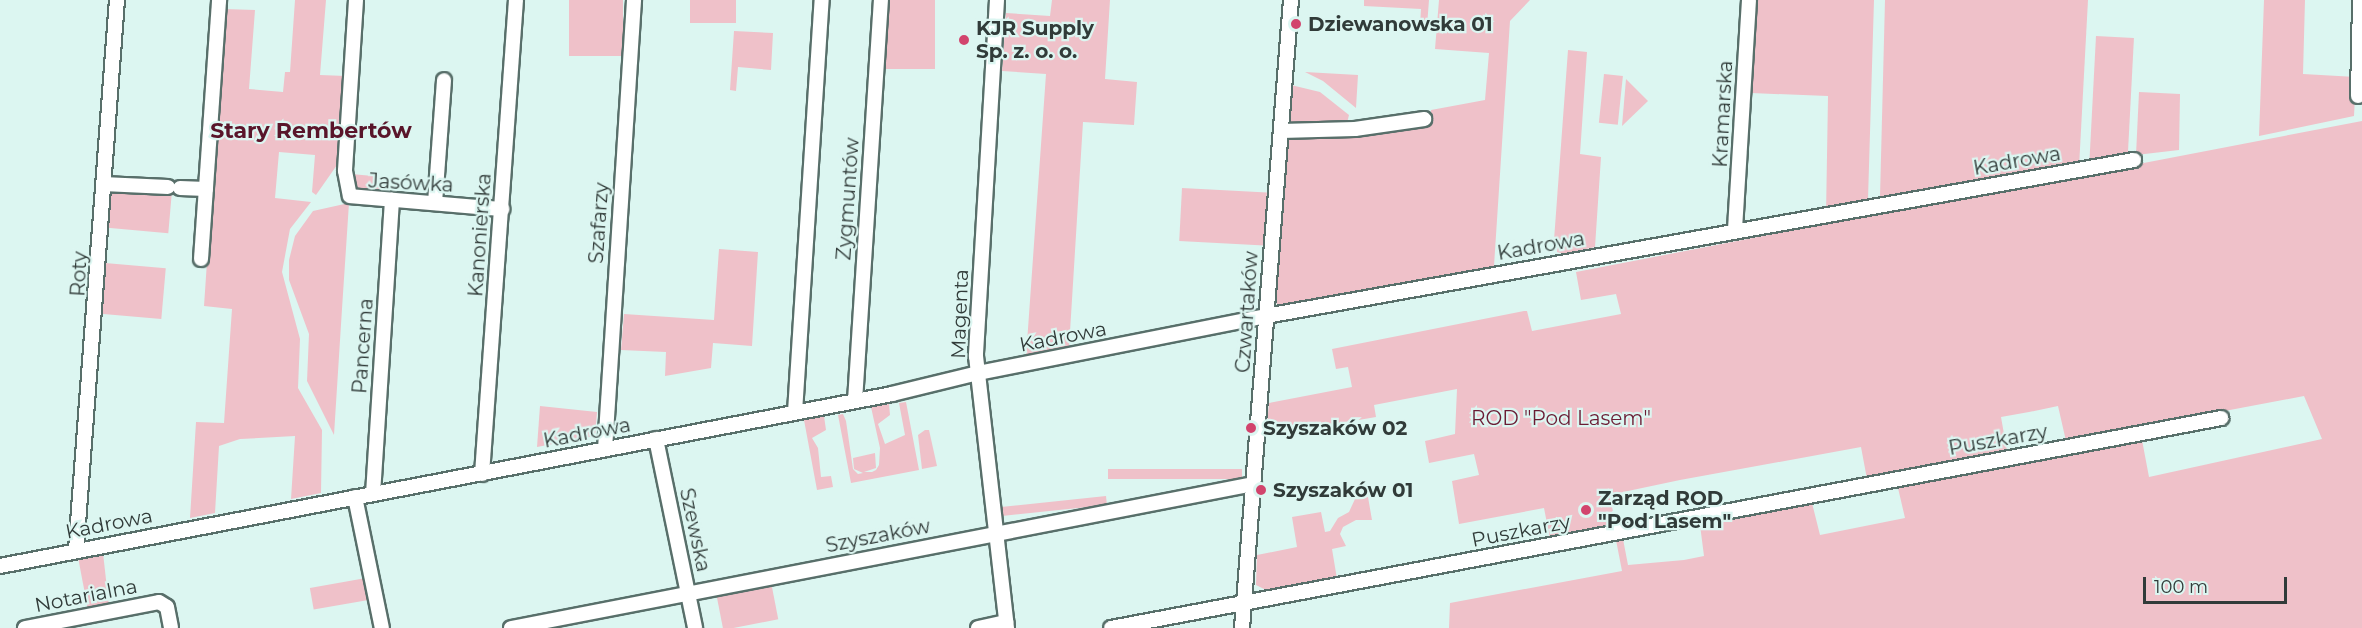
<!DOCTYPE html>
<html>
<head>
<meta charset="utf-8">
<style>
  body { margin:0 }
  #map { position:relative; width:2362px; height:628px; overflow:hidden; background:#dcf6f1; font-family:Montserrat,sans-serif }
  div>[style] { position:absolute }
  .green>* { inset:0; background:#efc1c9; transform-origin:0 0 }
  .roads { filter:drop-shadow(2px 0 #586f6a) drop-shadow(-2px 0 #586f6a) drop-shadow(0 2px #586f6a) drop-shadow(0 -2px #586f6a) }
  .minor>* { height:14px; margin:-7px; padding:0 7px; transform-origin:7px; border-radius:7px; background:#fff }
  .dots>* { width:16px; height:16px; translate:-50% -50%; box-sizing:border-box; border:3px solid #dcf6f1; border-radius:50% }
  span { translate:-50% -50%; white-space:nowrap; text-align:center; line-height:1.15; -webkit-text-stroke:4.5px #dcf6f1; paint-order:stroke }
  .poi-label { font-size:20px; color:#313b39; font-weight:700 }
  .left { translate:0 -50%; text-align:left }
  .street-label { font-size:20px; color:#313b39 }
  .park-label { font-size:20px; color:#6b1c34 }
  .quarter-label { font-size:22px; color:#59152a; font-weight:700 }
  .scale { position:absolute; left:2143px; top:577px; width:144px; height:27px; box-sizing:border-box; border:3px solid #313b39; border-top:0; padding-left:8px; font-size:18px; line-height:21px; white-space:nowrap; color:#313b39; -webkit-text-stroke:4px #dcf6f1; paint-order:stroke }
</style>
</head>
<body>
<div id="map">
  <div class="green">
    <i style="clip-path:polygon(295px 0,326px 0,320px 75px,346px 76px,344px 155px,316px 195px,312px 192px,315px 155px,279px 152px,275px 198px,311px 202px,290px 229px,282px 272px,300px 339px,298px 388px,322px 430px,321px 493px,291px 499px,295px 436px,240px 439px,219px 446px,215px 513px,190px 518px,196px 422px,224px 423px,232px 309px,204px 306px,224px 9px,255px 10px,249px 89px,283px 92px,285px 72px,290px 72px)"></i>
    <i style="left:569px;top:0;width:54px;height:56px"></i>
    <i style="left:690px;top:0;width:46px;height:23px"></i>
    <i style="left:886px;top:0;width:49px;height:69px"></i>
    <i style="clip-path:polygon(1052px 0,1110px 0,1105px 79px,1137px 82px,1134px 125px,1083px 122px,1069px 348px,1026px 357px,1046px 74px,1002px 71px,1006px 13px,1050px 16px)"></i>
    <i style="clip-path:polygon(1364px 0,1429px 0,1427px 26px,1420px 26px,1421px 9px,1364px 6px)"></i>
    <i style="clip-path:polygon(1439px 0,1530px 0,1510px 21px,1494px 266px,1280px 306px,1276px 303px,1288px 136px,1354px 132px,1354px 138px,1429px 124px,1431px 110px,1485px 100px,1489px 53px,1435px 49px)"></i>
    <i style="clip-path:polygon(1757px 0,1874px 0,1868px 199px,1862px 208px,1826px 215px,1828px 96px,1751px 93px)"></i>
    <i style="clip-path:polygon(1885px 0,2088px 0,2079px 167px,1886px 203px,1880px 197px)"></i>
    <i style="clip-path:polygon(2264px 0,2305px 0,2303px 74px,2356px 77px,2354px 116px,2259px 136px)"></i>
    <i style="clip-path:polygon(734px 31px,773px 33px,771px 70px,738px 67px,736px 91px,730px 90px)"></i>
    <i style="left:2096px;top:36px;width:38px;height:129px;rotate:3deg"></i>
    <i style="clip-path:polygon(1568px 50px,1587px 52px,1580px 154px,1601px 157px,1595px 247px,1564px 254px,1557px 252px,1558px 241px,1554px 240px)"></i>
    <i style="clip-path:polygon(1305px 72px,1358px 75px,1356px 108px,1323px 81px)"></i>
    <i style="left:1604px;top:74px;width:19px;height:49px;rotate:6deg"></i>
    <i style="clip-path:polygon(1626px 79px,1648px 101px,1622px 126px)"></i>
    <i style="clip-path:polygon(1291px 85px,1320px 92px,1349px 115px,1347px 123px,1288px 127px)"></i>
    <i style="clip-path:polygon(2139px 92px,2180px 94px,2179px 150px,2136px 155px)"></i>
    <i style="clip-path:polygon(2362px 121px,2362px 628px,1449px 628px,1450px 603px,1622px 571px,1616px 540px,1623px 539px,1628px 565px,1684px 560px,1704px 556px,1700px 525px,1812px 503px,1820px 535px,1905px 518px,1898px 488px,2142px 440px,2149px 477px,2322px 439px,2304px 396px,2066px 441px,2058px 406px,2029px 412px,2001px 417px,2007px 451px,1867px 479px,1861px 447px,1680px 480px,1609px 495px,1617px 527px,1550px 539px,1544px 508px,1459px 524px,1452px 481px,1479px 475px,1474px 454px,1429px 463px,1425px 441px,1455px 434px,1457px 389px,1374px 405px,1376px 417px,1266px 436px,1269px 403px,1352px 387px,1348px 367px,1336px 369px,1332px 349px,1524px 311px,1527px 311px,1532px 331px,1621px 314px,1616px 294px,1581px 300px,1576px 272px)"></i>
    <i style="left:351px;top:174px;width:36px;height:19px;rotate:5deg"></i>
    <i style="left:111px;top:188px;width:61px;height:40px;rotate:5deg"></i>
    <i style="left:1182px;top:188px;width:85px;height:53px;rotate:3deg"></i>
    <i style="clip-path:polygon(349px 203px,342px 309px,334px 435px,307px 381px,309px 334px,289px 280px,289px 260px,295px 236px,313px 211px)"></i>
    <i style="clip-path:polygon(719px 249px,758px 252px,752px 346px,713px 343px,711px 368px,665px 376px,666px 352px,621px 350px,624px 314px,714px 320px)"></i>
    <i style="left:105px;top:263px;width:61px;height:51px;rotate:5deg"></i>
    <i style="clip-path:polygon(906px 402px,919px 470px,851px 483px,838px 415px,843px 414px,846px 421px,853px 469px,858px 474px,863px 473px,854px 469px,853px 458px,875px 453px,876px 468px,864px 472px,872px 472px,876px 470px,879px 465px,880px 448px,871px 407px,889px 404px,890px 415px,878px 424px,885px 444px,905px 435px,899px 403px)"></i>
    <i style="clip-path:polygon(540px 406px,597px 412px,595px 436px,537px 447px)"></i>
    <i style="clip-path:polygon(824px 416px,826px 430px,812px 438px,818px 448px,821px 477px,831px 476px,833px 487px,817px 490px,804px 420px)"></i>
    <i style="clip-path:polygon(925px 430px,929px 430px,937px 466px,922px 469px,918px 435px)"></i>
    <i style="left:1242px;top:469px;width:10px;height:134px;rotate:90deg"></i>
    <i style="left:1106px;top:496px;width:9px;height:108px;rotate:84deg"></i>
    <i style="clip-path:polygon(1368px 497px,1372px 520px,1356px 520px,1343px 527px,1340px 534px,1346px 546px,1332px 549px,1337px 579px,1268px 591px,1256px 585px,1257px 555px,1297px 547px,1292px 517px,1321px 512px,1325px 532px,1330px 531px,1338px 518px,1349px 512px,1355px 499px)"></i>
    <i style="clip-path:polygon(103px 553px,109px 606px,88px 610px,78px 557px)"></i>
    <i style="left:366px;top:578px;width:22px;height:57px;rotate:80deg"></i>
    <i style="left:771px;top:582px;width:38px;height:56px;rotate:79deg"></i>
  </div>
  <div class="roads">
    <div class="minor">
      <i style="left:356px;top:0;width:171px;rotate:93.7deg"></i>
      <i style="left:345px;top:171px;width:25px;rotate:79deg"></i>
      <i style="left:350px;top:196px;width:153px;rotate:4.9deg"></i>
      <i style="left:997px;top:0;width:357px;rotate:93.4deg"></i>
      <i style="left:976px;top:356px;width:274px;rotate:83.5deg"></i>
      <i style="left:2358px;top:96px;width:96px;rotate:-88.8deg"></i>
      <i style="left:1281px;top:131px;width:74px;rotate:-1.5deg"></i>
      <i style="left:1355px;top:129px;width:70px;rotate:-8.2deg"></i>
      <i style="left:103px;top:184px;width:65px;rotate:2.6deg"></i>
      <i style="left:180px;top:188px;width:26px;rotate:2deg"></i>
      <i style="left:435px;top:203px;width:123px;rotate:-85.8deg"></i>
      <i style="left:1735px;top:229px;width:229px;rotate:-86.5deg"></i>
      <i style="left:201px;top:259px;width:260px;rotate:-86deg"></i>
      <i style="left:855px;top:401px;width:402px;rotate:-86.3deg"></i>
      <i style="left:795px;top:412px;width:413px;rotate:-86.3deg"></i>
      <i style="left:656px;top:439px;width:193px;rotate:78.3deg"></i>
      <i style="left:605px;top:449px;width:450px;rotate:-86.3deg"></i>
      <i style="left:482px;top:474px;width:475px;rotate:-85.9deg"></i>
      <i style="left:373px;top:494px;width:295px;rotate:-86.3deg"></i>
      <i style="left:355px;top:497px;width:134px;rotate:78.4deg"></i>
      <i style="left:76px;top:550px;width:552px;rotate:-85.74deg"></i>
      <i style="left:0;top:566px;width:908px;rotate:-10.91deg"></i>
      <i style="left:892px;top:394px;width:89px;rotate:-13.7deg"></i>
      <i style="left:978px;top:373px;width:294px;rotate:-11.2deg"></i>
      <i style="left:1266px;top:316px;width:882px;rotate:-10.19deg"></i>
      <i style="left:25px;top:628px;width:136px;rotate:-11deg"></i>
      <i style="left:159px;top:602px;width:9px;rotate:32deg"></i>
      <i style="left:167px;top:607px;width:21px;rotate:79deg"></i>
      <i style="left:511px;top:628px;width:757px;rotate:-10.97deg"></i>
      <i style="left:978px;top:628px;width:29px;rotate:-12deg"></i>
      <i style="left:1111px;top:628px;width:1130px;rotate:-10.71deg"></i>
      <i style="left:1242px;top:628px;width:630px;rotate:-85.54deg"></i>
    </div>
  </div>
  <div class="dots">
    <i style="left:1296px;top:24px;background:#d2446d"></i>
    <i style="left:964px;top:40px;background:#d2446d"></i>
    <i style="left:1251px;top:428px;background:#d2446d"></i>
    <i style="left:1261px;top:490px;background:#d2446d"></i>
    <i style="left:1586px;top:510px;background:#d2446d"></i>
  </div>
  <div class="poi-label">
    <span class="left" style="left:1308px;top:24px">Dziewanowska 01</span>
    <span class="left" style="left:976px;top:40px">KJR Supply<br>Sp. z. o. o.</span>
    <span class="left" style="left:1263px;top:428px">Szyszaków 02</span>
    <span class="left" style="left:1273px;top:490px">Szyszaków 01</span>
    <span class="left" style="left:1598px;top:510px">Zarząd ROD<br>"Pod Lasem"</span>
  </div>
  <div class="street-label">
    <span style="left:1723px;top:114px;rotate:-87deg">Kramarska</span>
    <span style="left:2017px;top:161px;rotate:-10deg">Kadrowa</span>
    <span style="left:411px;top:183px;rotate:3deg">Jasówka</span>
    <span style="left:848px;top:199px;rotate:-86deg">Zygmuntów</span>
    <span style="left:599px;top:223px;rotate:-86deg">Szafarzy</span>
    <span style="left:480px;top:235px;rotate:-86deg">Kanonierska</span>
    <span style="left:1541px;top:246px;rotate:-10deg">Kadrowa</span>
    <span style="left:79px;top:274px;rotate:-87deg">Roty</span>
    <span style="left:1247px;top:312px;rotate:-86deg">Czwartaków</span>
    <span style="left:960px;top:314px;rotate:-88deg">Magenta</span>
    <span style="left:1063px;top:337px;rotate:-11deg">Kadrowa</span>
    <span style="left:363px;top:346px;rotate:-86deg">Pancerna</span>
    <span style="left:587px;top:433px;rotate:-11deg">Kadrowa</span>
    <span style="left:1998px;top:440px;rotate:-10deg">Puszkarzy</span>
    <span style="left:109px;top:524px;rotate:-11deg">Kadrowa</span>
    <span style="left:695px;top:530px;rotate:78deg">Szewska</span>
    <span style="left:1521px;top:531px;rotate:-11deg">Puszkarzy</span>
    <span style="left:878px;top:536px;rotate:-11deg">Szyszaków</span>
    <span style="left:86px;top:596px;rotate:-11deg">Notarialna</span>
  </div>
  <div class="park-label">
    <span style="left:1561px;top:418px">ROD "Pod Lasem"</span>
  </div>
  <div class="quarter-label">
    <span style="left:311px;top:131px">Stary Rembertów</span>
  </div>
  <div class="scale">100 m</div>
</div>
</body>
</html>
